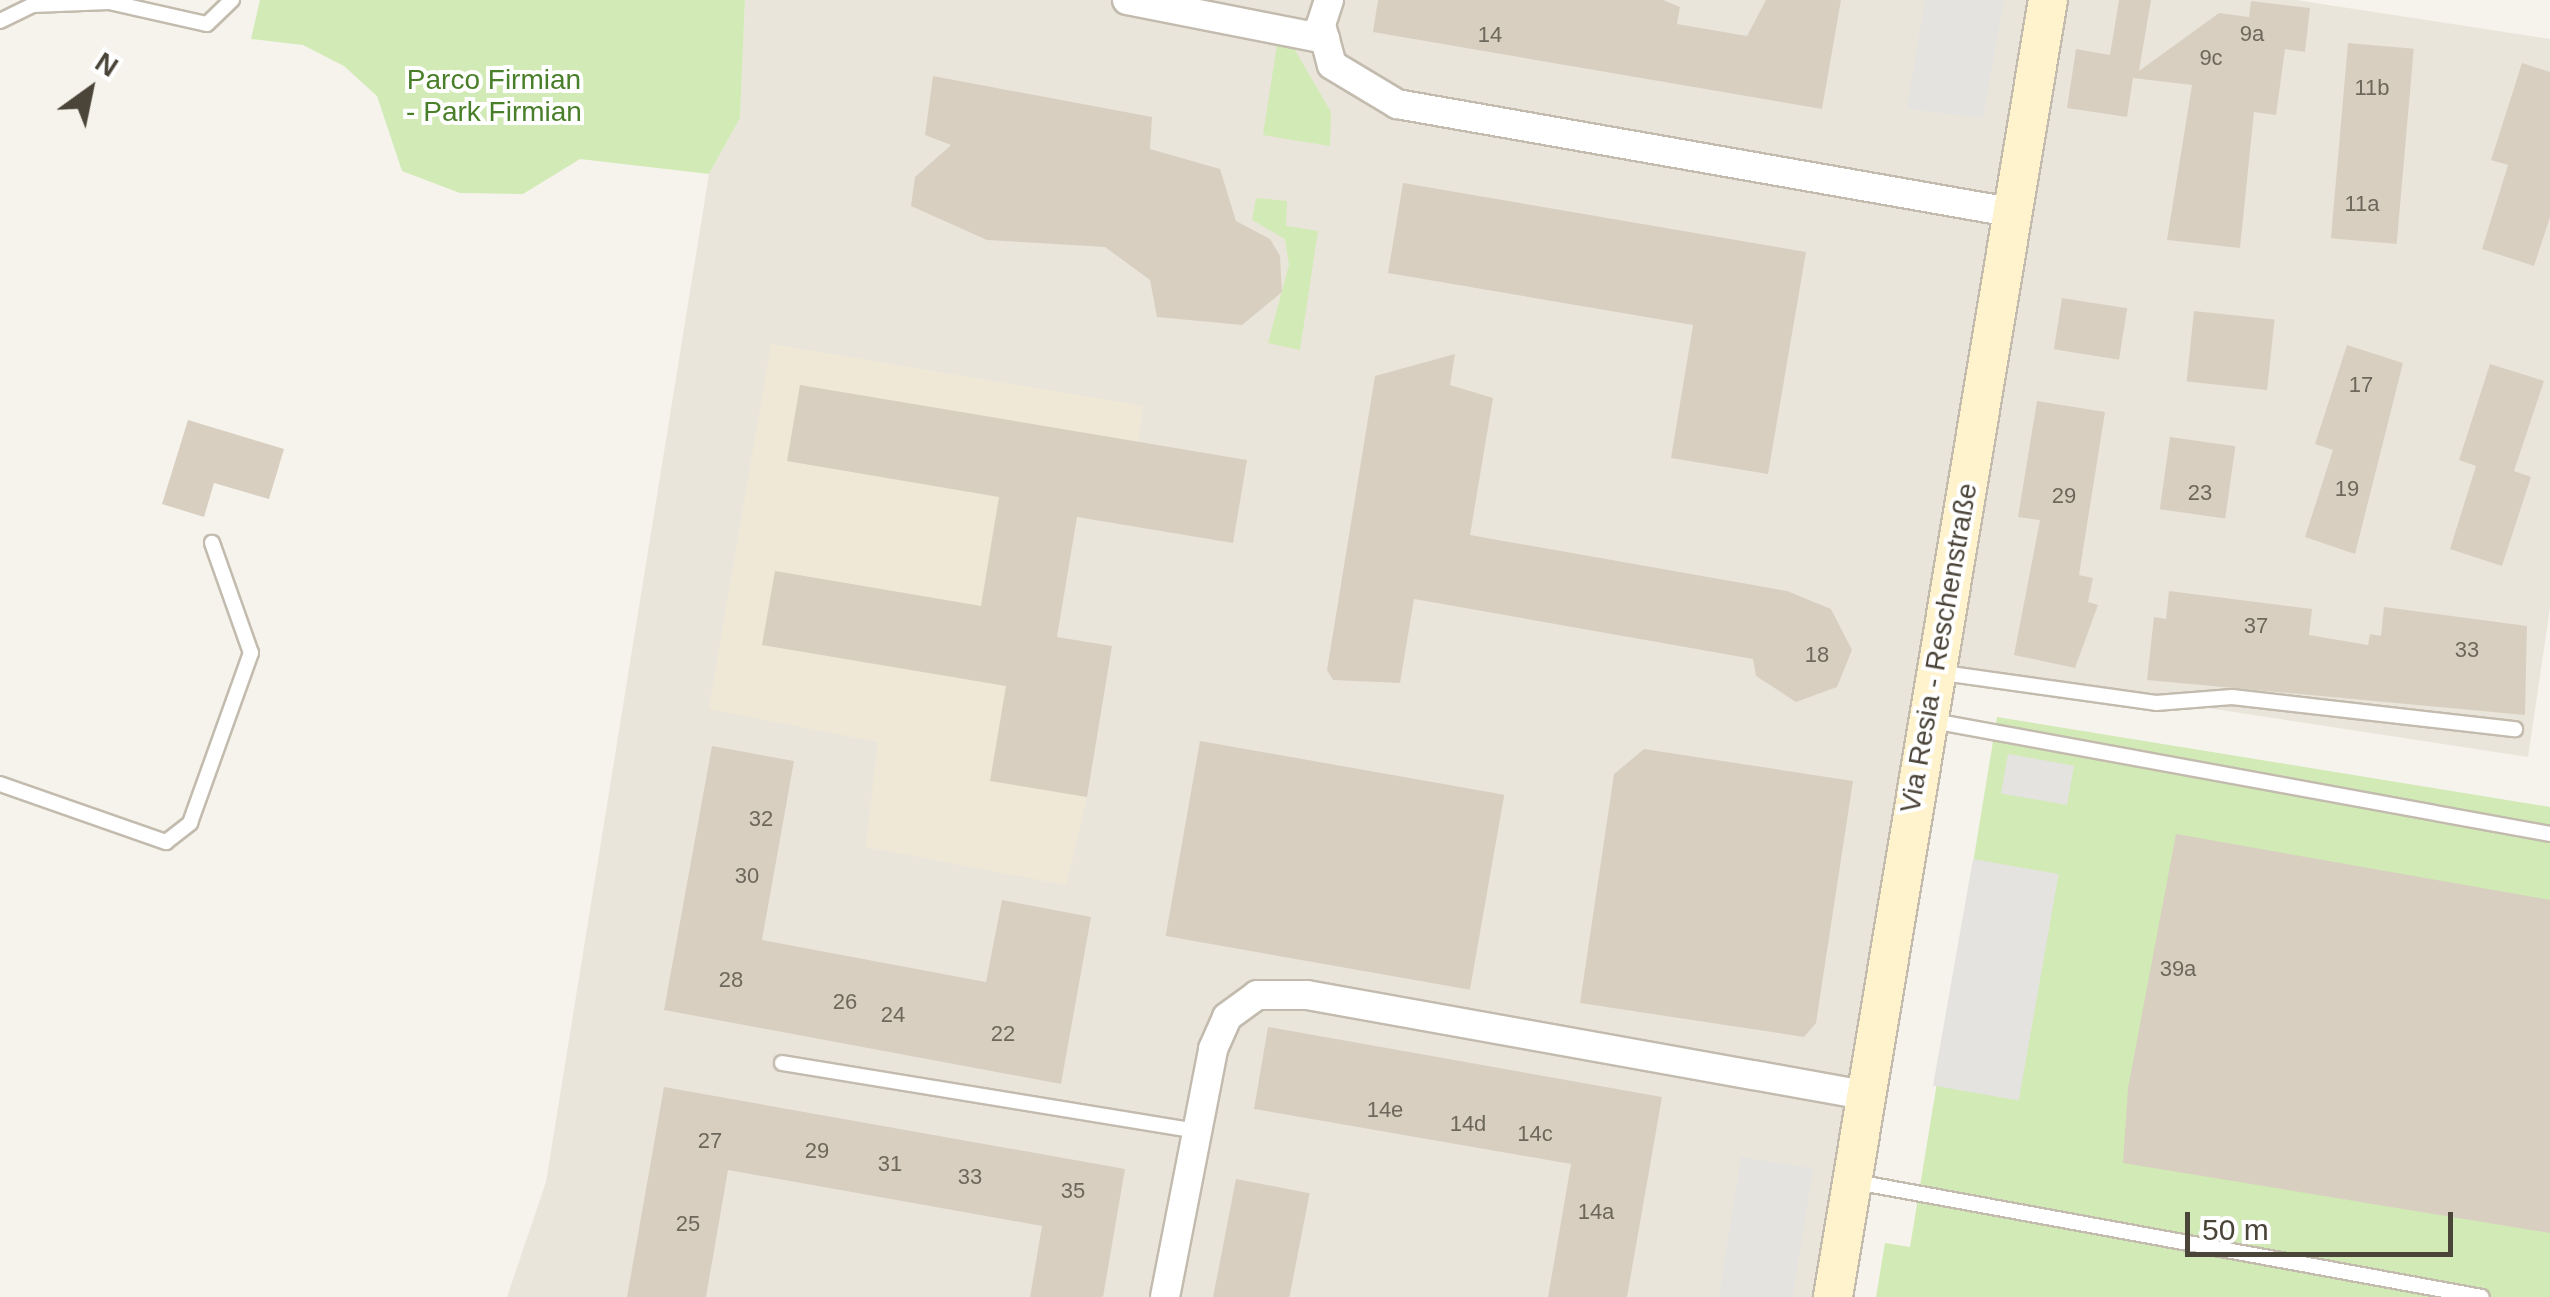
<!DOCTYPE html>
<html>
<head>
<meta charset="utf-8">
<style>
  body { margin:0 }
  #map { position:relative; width:2550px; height:1297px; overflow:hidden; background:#f6f3ec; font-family:Helvetica,sans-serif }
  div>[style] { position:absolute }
  .residential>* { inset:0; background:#eae5da }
  .education>* { inset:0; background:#efe8d6 }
  .green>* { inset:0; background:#d2eab5 }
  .parking>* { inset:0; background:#e5e3e0; transform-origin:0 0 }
  .building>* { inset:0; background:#d8cfc1; transform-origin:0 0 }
  .roads { filter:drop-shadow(2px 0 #c2bbae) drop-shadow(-2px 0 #c2bbae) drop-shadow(0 2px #c2bbae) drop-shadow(0 -2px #c2bbae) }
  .service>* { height:14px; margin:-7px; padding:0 7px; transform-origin:7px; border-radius:7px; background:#fff }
  .minor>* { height:28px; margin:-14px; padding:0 14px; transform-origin:14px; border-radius:14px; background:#fff }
  .secondary>* { height:38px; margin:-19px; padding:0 19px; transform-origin:19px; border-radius:19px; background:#fff3cd }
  span { translate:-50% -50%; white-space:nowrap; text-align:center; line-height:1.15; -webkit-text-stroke:8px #fff; paint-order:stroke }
  .number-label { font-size:22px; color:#6e675b }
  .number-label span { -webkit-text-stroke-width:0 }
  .park-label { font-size:28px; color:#4a7f2a }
  .street-label { font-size:28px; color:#4b4439 }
  .north { position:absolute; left:40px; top:40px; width:100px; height:100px; -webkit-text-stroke:8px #fff; paint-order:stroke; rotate:33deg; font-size:28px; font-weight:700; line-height:40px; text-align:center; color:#4b4439 }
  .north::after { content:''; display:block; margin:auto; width:35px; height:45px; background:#4b4439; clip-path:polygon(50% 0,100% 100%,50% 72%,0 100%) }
  .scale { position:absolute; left:2185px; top:1212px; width:268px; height:45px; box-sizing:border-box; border:5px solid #4b4439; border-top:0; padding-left:12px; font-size:30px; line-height:35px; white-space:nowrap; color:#4b4439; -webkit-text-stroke:8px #fff; paint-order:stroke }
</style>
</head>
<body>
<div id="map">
  <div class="residential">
    <i style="clip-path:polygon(745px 0,2296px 0,2550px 39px,2550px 608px,2528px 757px,1920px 664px,1833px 1297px,507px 1297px,546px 1182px,709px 174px,740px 118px)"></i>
  </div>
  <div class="education">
    <i style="clip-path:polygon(771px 344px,1143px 406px,1138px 442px,787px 461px,999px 497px,981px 606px,775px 571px,762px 645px,1006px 686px,991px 780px,1087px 797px,1066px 885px,866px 847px,878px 742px,709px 709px)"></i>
  </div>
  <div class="green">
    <i style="clip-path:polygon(260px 0,745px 0,740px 118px,709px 174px,580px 159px,523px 194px,460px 193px,402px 171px,377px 96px,344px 66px,303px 45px,251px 39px)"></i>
    <i style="clip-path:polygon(1278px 38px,1292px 45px,1331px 112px,1330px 146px,1263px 135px)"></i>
    <i style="clip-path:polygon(1256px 198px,1287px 201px,1286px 226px,1318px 231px,1300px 350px,1268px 343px,1289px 265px,1285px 239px,1252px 220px)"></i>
    <i style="clip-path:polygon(1997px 717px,2550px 807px,2550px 1297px,1876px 1297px,1885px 1243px,1910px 1247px)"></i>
  </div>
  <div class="parking">
    <i style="clip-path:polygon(1925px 0,2004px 0,1983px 118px,1907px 109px)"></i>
    <i style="left:2008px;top:754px;width:67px;height:40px;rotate:10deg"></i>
    <i style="left:1973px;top:859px;width:87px;height:230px;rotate:10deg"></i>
    <i style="left:1741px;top:1157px;width:73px;height:142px;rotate:9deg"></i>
  </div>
  <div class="building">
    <i style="clip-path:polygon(1378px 0,1663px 0,1680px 7px,1677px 24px,1747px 36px,1766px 0,1841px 0,1822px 109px,1373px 32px)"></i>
    <i style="clip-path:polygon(2119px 0,2151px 0,2139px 71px,2219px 13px,2249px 17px,2251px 1px,2310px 8px,2305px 52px,2285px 49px,2276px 115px,2254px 112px,2240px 248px,2167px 240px,2192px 85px,2133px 78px,2127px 117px,2067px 108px,2076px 49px,2110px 55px)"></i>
    <i style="left:2348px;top:43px;width:66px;height:196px;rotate:5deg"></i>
    <i style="clip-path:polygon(2522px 63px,2550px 72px,2550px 217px,2534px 266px,2482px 249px,2508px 165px,2491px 160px)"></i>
    <i style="clip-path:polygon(933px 76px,1152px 117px,1150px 149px,1220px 169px,1236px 221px,1270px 239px,1280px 256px,1282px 292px,1242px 325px,1157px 317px,1150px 280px,1105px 247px,987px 240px,911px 206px,915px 177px,951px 145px,925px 135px)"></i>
    <i style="clip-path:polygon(1403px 183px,1806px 252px,1768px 474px,1671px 458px,1693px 325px,1388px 273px)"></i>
    <i style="left:2062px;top:298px;width:66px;height:52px;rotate:9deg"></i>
    <i style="left:2194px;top:311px;width:81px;height:71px;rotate:6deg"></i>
    <i style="clip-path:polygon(2347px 345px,2403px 363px,2355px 554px,2305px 537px,2333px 450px,2315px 444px)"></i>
    <i style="clip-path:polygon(1455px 354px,1450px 385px,1493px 398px,1470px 535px,1787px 591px,1831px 609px,1852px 650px,1837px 687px,1796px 702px,1756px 676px,1753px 659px,1414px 599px,1400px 683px,1333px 680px,1327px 670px,1375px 376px)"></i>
    <i style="clip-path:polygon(2490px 364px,2544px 381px,2514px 471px,2531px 477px,2502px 566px,2450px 549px,2476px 466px,2459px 460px)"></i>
    <i style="clip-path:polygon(800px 385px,1247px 460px,1233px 543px,1077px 517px,1057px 637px,1112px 646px,1087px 797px,990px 781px,1006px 686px,762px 645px,775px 571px,981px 606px,999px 497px,787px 461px)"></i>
    <i style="clip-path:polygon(2037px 401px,2105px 412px,2079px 575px,2093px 578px,2088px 602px,2098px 605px,2075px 668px,2014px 655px,2040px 520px,2018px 517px)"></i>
    <i style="clip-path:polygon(188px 420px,284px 449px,269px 499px,214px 483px,204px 517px,162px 504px)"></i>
    <i style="left:2170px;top:437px;width:66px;height:73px;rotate:8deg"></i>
    <i style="clip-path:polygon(2169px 591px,2312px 609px,2309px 635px,2368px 645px,2370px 634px,2381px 636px,2384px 607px,2527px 626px,2525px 715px,2147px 680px,2154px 617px,2166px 619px)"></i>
    <i style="left:1200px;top:741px;width:309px;height:198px;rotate:10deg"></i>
    <i style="clip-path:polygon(712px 746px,794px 761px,762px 940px,986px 982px,1002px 900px,1091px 917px,1061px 1084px,664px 1010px)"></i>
    <i style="clip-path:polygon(1644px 749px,1853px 781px,1816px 1023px,1804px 1037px,1580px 1003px,1614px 774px)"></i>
    <i style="clip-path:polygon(2176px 834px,2550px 900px,2550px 1233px,2123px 1163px,2128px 1088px)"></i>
    <i style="clip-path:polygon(1268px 1027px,1662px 1097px,1627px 1297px,1548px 1297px,1571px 1164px,1254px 1109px)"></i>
    <i style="clip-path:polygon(664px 1087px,1125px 1169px,1103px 1297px,1030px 1297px,1042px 1226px,728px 1170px,706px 1297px,627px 1297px)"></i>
    <i style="left:1236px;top:1179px;width:75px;height:120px;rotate:11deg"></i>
  </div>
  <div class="roads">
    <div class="service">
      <i style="left:0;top:21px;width:37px;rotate:-26deg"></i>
      <i style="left:33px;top:5px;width:76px;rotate:-2.3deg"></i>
      <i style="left:109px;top:2px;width:100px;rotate:12.7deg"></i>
      <i style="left:207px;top:24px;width:35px;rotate:-44deg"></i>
      <i style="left:1936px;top:672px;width:222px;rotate:8deg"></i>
      <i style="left:2156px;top:703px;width:76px;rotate:-4.5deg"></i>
      <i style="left:2232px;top:697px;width:285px;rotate:6.5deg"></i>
      <i style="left:1933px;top:721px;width:627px;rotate:10.38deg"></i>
      <i style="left:0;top:784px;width:176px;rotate:19.3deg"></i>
      <i style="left:166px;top:842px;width:31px;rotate:-38deg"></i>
      <i style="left:190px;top:823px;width:181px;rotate:-70.3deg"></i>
      <i style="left:251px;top:653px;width:117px;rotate:-109.5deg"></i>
      <i style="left:782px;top:1063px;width:416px;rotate:9.3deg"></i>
      <i style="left:1856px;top:1182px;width:636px;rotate:10.41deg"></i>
    </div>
    <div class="minor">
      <i style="left:1127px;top:0;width:202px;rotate:11.1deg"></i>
      <i style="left:1329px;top:0;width:26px;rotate:108deg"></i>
      <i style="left:1321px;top:25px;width:41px;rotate:74.6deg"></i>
      <i style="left:1332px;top:65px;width:76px;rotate:31deg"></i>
      <i style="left:1397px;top:104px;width:622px;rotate:9.99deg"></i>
      <i style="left:1165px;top:1297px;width:253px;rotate:-79deg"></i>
      <i style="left:1213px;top:1049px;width:35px;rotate:-66deg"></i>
      <i style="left:1227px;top:1017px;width:37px;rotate:-36deg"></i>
      <i style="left:1257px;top:995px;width:50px"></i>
      <i style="left:1307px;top:995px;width:566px;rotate:10.18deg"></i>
    </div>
    <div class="secondary">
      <i style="left:1833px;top:1297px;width:1315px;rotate:-80.59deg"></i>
    </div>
  </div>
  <div class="number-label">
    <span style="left:2252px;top:34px">9a</span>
    <span style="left:1490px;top:35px">14</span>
    <span style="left:2211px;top:58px">9c</span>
    <span style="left:2372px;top:88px">11b</span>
    <span style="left:2362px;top:204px">11a</span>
    <span style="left:2361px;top:385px">17</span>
    <span style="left:2347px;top:489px">19</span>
    <span style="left:2200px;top:493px">23</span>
    <span style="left:2064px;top:496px">29</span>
    <span style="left:2256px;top:626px">37</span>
    <span style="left:2467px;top:650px">33</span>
    <span style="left:1817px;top:655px">18</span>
    <span style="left:761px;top:819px">32</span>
    <span style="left:747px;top:876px">30</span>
    <span style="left:2178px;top:969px">39a</span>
    <span style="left:731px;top:980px">28</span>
    <span style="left:845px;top:1002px">26</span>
    <span style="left:893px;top:1015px">24</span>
    <span style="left:1003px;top:1034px">22</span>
    <span style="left:1385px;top:1110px">14e</span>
    <span style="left:1468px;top:1124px">14d</span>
    <span style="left:1535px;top:1134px">14c</span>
    <span style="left:710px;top:1141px">27</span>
    <span style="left:817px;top:1151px">29</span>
    <span style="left:890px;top:1164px">31</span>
    <span style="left:970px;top:1177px">33</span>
    <span style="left:1073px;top:1191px">35</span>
    <span style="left:1596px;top:1212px">14a</span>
    <span style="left:688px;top:1224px">25</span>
  </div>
  <div class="park-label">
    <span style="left:494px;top:96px">Parco Firmian<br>- Park Firmian</span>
  </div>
  <div class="street-label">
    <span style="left:1939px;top:648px;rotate:-80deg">Via Resia - Reschenstraße</span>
  </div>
  <div class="north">N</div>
  <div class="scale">50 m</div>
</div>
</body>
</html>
